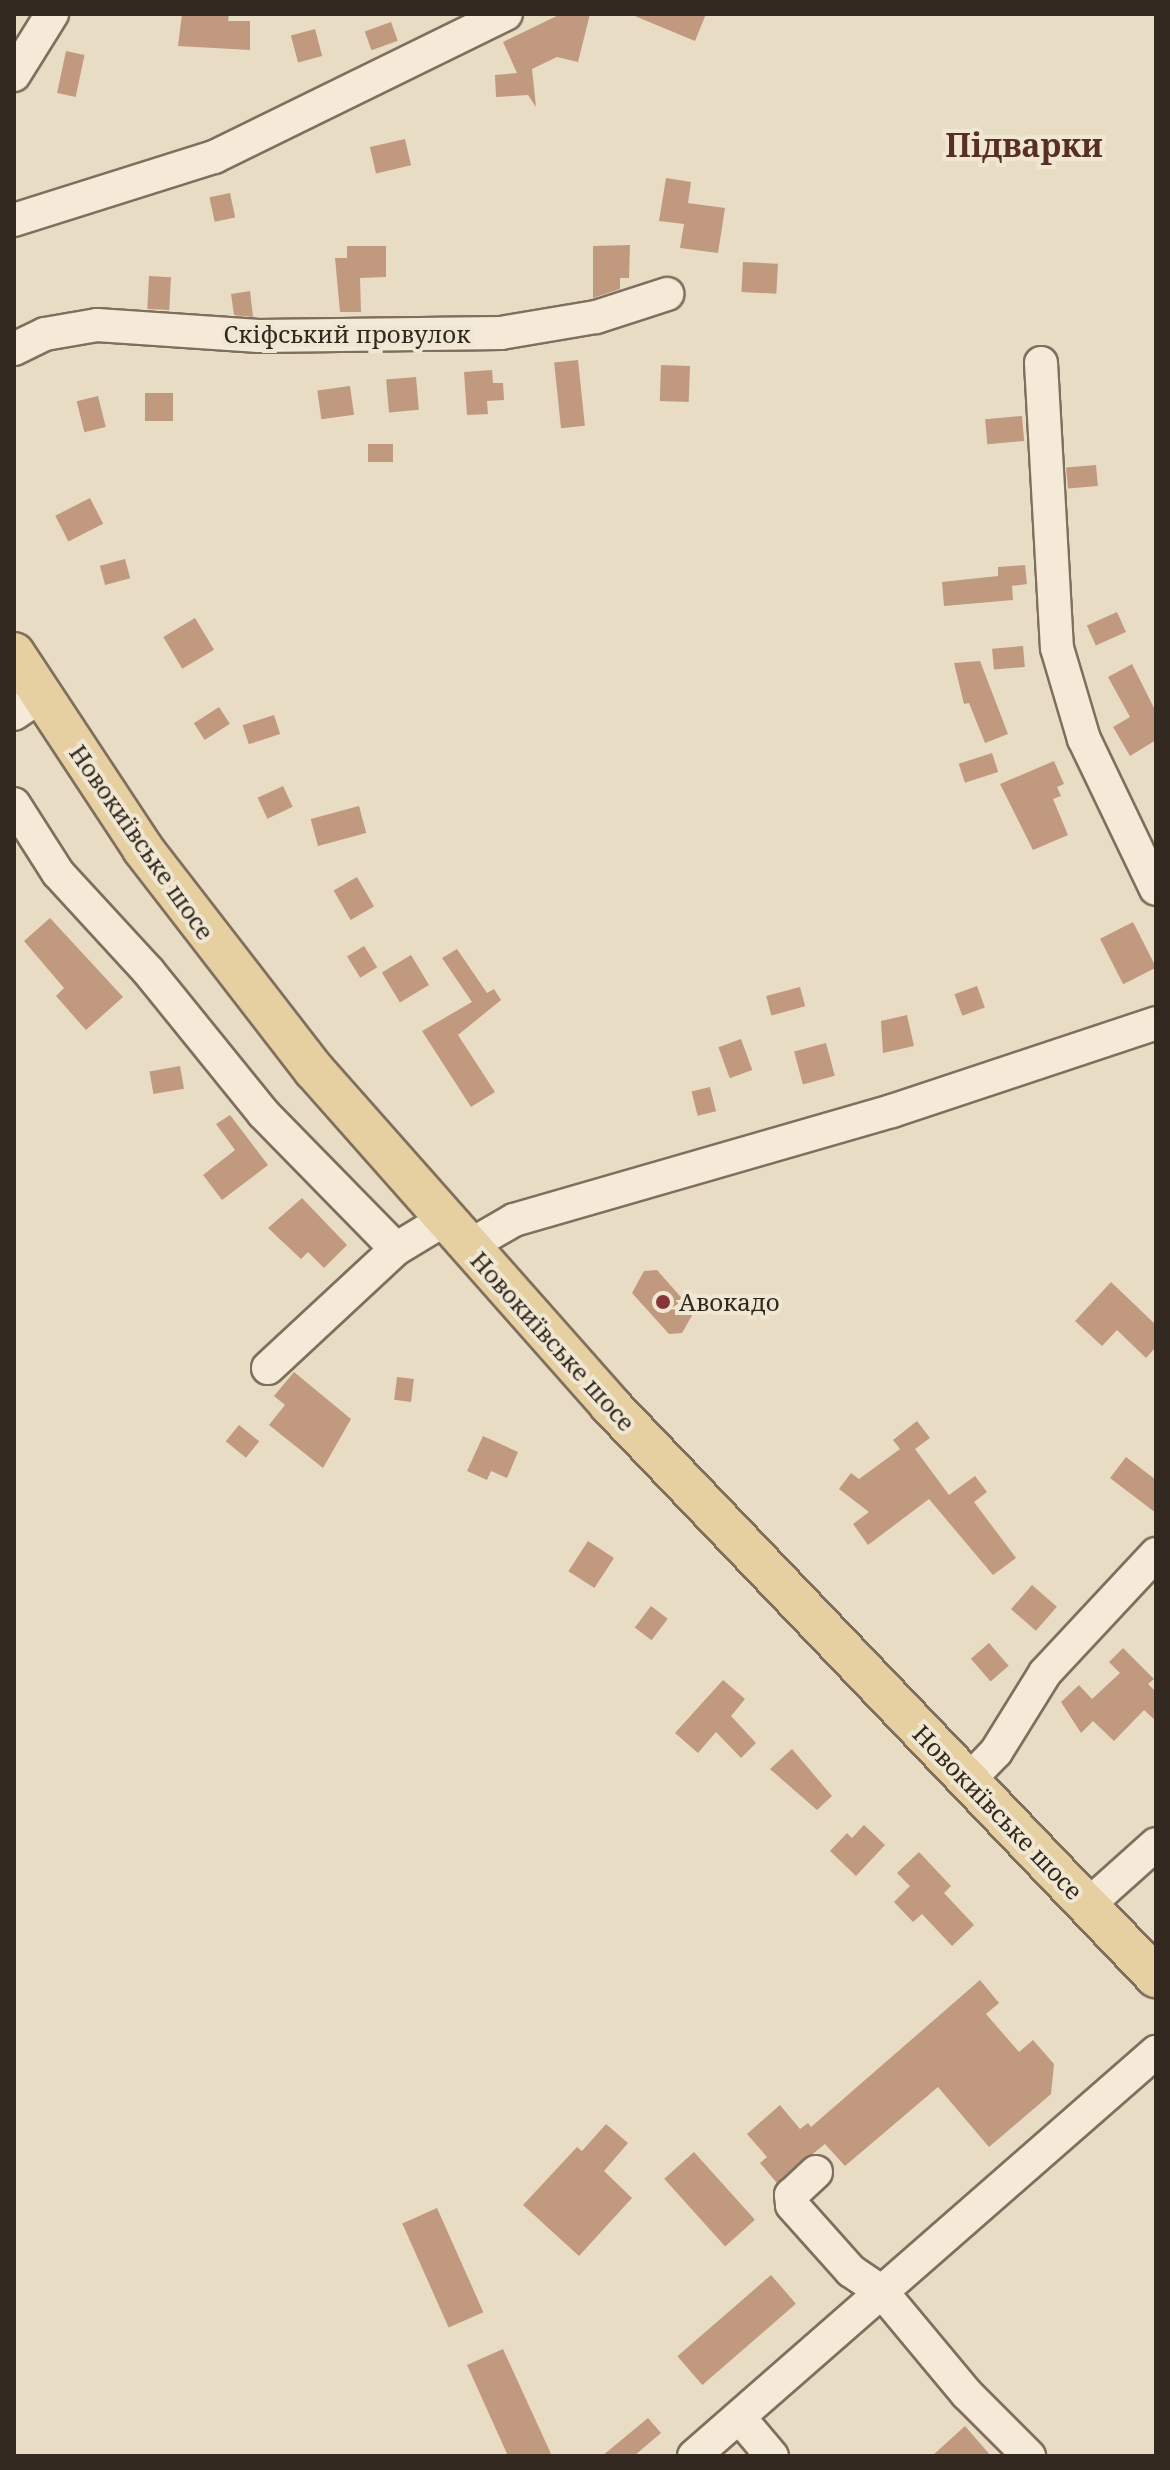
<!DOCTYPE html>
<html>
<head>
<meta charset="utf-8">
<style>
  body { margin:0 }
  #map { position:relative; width:1170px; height:2470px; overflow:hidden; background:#e8dcc5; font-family:"Noto Serif",serif }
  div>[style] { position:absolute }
  .building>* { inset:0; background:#c1997f; transform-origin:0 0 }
  .roads { filter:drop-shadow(2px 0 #806f5d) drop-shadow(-2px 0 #806f5d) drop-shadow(0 2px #806f5d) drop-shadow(0 -2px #806f5d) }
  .minor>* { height:32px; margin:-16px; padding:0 16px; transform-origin:16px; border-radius:16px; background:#f4ead7 }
  .major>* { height:40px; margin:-20px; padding:0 20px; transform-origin:20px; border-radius:20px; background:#e6cfa1 }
  .dots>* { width:22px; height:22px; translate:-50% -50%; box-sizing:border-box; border:4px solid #f0e7d3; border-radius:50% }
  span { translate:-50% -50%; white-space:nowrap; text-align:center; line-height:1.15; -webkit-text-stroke:8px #f0e7d3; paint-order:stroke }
  .street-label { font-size:24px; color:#32281f }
  .poi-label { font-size:24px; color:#32281f }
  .left { translate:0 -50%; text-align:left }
  .district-label { font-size:32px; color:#592e24; font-weight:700 }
  .frame { position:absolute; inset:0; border:16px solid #32281f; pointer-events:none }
</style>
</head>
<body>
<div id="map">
  <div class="building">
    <i style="clip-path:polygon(182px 14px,229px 14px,228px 21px,250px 21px,250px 50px,178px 46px)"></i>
    <i style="clip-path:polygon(561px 14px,590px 14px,578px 62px,557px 57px,532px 69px,536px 107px,528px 95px,496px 97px,495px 75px,517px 73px,503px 42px)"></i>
    <i style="clip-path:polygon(630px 14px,706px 14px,695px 41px)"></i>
    <i style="left:391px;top:22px;width:20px;height:28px;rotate:70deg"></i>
    <i style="left:315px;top:29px;width:28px;height:25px;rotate:75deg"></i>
    <i style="left:66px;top:51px;width:19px;height:43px;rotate:12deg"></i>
    <i style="left:405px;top:139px;width:27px;height:36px;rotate:77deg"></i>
    <i style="clip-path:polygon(666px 178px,691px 182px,688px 203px,725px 208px,718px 253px,680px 248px,684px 224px,659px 221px)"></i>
    <i style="left:230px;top:193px;width:25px;height:21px;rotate:78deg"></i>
    <i style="clip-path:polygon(630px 245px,629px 278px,620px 278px,620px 289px,593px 298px,593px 246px)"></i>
    <i style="clip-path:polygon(347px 246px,386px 246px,386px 277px,360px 278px,361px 312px,340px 312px,335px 258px,347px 258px)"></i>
    <i style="left:743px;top:262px;width:35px;height:30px;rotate:3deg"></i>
    <i style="left:149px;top:276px;width:22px;height:33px;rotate:3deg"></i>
    <i style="clip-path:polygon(250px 291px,253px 317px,234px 315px,231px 294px)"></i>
    <i style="left:578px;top:360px;width:66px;height:24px;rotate:84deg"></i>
    <i style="left:661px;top:365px;width:29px;height:36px;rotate:2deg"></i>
    <i style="clip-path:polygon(492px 370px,493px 383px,503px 383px,504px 400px,487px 401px,488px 414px,467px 415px,464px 372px)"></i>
    <i style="left:416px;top:377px;width:33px;height:30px;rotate:85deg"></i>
    <i style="left:350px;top:386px;width:29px;height:33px;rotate:82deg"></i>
    <i style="left:145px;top:393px;width:28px;height:28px"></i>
    <i style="left:98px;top:396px;width:32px;height:22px;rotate:76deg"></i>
    <i style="left:1022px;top:416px;width:25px;height:37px;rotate:85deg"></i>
    <i style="left:368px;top:444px;width:25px;height:18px"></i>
    <i style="left:1096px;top:465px;width:21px;height:30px;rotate:85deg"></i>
    <i style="left:90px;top:498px;width:29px;height:39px;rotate:63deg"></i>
    <i style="left:125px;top:559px;width:20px;height:26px;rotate:75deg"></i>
    <i style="clip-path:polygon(1025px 565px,1027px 584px,1012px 586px,1013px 600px,944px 606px,942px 582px,998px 576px,998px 567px)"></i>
    <i style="left:1117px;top:612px;width:22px;height:33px;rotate:66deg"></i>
    <i style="left:195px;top:618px;width:37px;height:37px;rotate:59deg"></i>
    <i style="left:1023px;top:646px;width:21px;height:31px;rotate:85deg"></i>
    <i style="clip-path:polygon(980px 661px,1008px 734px,985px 743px,969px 703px,964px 704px,954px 663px)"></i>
    <i style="clip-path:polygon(1132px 664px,1156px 712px,1156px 740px,1130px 756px,1113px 727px,1130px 717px,1108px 677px)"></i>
    <i style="left:219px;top:707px;width:20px;height:30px;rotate:57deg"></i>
    <i style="left:274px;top:715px;width:20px;height:33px;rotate:72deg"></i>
    <i style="left:992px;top:753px;width:20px;height:35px;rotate:72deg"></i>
    <i style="clip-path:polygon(1054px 761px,1064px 784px,1057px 787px,1061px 796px,1053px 799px,1068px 835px,1033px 850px,1000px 784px)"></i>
    <i style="left:283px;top:786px;width:23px;height:28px;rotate:65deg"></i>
    <i style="left:359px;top:806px;width:28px;height:50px;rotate:75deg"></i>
    <i style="left:357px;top:877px;width:34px;height:27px;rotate:60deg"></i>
    <i style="clip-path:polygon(50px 918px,123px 997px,86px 1030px,56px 996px,64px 988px,24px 941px)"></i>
    <i style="left:1133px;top:922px;width:51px;height:37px;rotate:63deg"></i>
    <i style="left:364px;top:946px;width:25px;height:20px;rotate:58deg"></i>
    <i style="clip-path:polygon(457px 949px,487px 993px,494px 989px,501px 1000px,458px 1035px,495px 1092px,471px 1107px,422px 1031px,472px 1002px,442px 958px)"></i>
    <i style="left:411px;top:955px;width:35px;height:34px;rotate:59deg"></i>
    <i style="left:977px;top:986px;width:23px;height:24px;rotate:70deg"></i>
    <i style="left:800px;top:987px;width:20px;height:35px;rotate:75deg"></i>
    <i style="clip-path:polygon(907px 1015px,914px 1046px,883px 1053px,881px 1021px)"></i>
    <i style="left:741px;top:1039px;width:33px;height:24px;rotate:70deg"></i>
    <i style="left:826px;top:1043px;width:34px;height:33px;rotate:75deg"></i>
    <i style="left:180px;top:1066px;width:23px;height:31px;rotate:80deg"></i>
    <i style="left:710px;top:1087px;width:25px;height:19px;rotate:76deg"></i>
    <i style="clip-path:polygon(230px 1115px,268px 1165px,222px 1200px,203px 1175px,235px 1150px,216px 1124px)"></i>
    <i style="clip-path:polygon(302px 1198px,347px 1245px,324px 1268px,308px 1252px,301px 1259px,268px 1228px)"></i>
    <i style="clip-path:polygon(657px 1270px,694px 1312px,682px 1333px,669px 1334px,632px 1293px,644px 1271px)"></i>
    <i style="clip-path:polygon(1111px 1282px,1156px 1325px,1156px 1347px,1146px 1358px,1117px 1330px,1102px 1346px,1075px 1321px)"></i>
    <i style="clip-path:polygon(294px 1372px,351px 1419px,323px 1468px,269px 1425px,285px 1405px,274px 1396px)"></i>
    <i style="left:397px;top:1377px;width:17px;height:23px;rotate:7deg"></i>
    <i style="clip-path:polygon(917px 1421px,930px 1438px,915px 1449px,949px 1495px,975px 1476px,987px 1492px,974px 1502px,1016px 1558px,993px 1575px,929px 1499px,868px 1545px,853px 1524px,869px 1512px,839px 1489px,851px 1473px,859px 1479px,900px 1449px,893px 1440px)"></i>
    <i style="left:239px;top:1425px;width:26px;height:21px;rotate:39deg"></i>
    <i style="clip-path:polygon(483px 1436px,518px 1452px,507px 1478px,491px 1471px,487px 1480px,467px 1471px)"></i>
    <i style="clip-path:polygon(1126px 1457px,1156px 1480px,1156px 1513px,1110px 1478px)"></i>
    <i style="left:588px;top:1541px;width:31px;height:36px;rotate:33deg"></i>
    <i style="left:1032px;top:1585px;width:33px;height:32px;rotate:41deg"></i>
    <i style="left:651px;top:1606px;width:21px;height:27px;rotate:37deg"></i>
    <i style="left:989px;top:1643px;width:30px;height:24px;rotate:49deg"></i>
    <i style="clip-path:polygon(1123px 1648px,1154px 1679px,1148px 1684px,1156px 1692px,1156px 1721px,1144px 1710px,1114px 1741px,1093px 1721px,1081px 1733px,1061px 1702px,1079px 1685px,1092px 1699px,1120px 1673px,1109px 1662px)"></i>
    <i style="clip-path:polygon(723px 1680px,745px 1699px,731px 1716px,756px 1743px,741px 1758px,716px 1732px,698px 1753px,675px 1733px)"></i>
    <i style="clip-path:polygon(792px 1749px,832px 1796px,817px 1810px,770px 1769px)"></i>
    <i style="clip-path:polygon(864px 1825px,885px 1845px,856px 1876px,830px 1851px,847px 1833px,852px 1838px)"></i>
    <i style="clip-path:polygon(919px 1852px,951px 1886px,944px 1893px,974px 1925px,952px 1946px,922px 1914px,913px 1922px,894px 1902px,910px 1886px,897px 1873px)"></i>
    <i style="clip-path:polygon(980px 1980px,999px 2003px,986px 2014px,1019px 2052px,1033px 2040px,1054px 2064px,1051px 2094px,989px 2147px,938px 2087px,845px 2166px,825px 2144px,777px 2183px,760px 2163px,767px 2157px,747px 2134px,780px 2105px,800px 2129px,808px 2123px,811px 2127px)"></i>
    <i style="clip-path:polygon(606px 2124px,628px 2143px,604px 2171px,632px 2198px,579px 2256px,523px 2205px,577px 2147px,582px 2151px)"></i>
    <i style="left:694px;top:2152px;width:91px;height:40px;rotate:48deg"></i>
    <i style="left:437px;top:2208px;width:114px;height:38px;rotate:66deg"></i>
    <i style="left:771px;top:2275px;width:38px;height:124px;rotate:49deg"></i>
    <i style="clip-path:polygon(503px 2349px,552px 2456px,508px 2456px,467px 2365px)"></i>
    <i style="clip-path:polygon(648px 2418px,661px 2433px,634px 2456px,602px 2456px)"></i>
    <i style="clip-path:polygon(965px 2426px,991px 2456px,932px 2456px)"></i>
  </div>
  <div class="roads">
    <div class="minor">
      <i style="left:14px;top:75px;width:72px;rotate:-58.1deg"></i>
      <i style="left:14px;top:220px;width:210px;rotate:-17.5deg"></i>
      <i style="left:214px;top:157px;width:325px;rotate:-26.1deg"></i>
      <i style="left:14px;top:349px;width:34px;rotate:-26deg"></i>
      <i style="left:45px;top:334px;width:53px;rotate:-9.8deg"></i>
      <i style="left:97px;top:325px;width:162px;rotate:3.9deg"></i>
      <i style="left:259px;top:336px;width:242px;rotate:-0.7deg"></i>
      <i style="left:501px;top:333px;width:96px;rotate:-9.6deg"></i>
      <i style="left:596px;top:317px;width:75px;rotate:-17.9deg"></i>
      <i style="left:1041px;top:363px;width:285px;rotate:86.8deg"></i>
      <i style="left:1057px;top:648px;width:95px;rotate:73.5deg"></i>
      <i style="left:1084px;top:739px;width:166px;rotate:64.4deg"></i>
      <i style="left:14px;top:714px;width:32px;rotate:-34deg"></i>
      <i style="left:14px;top:804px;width:82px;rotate:57.5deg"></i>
      <i style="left:58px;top:873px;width:134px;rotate:47.4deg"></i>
      <i style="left:149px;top:972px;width:181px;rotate:51deg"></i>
      <i style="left:263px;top:1113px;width:190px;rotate:45.6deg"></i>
      <i style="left:467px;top:1247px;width:54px;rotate:-29.9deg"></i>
      <i style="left:514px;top:1220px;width:393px;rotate:-16.1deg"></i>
      <i style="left:892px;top:1111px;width:278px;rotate:-18.4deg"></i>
      <i style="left:268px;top:1368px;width:175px;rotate:-42.9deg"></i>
      <i style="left:396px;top:1249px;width:56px;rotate:-31.1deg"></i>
      <i style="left:968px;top:1781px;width:40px;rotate:-46deg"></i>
      <i style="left:996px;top:1752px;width:93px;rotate:-58.2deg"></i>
      <i style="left:1045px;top:1673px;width:163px;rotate:-47deg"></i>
      <i style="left:1088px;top:1905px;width:91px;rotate:-41.9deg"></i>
      <i style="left:816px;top:2172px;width:34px;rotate:137deg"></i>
      <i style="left:791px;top:2195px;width:10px;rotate:84deg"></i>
      <i style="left:792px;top:2205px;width:89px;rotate:48.2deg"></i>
      <i style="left:851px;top:2271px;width:37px;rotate:34deg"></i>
      <i style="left:882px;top:2292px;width:133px;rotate:50.2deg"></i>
      <i style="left:967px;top:2394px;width:88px;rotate:45deg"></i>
      <i style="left:739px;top:2417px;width:51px;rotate:49.8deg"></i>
      <i style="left:694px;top:2456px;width:614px;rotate:-41.17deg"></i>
    </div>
    <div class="major">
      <i style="left:14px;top:653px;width:235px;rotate:56.6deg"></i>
      <i style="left:143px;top:849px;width:279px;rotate:52.3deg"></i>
      <i style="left:314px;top:1070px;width:447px;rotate:48.5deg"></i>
      <i style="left:610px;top:1405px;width:791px;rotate:46.33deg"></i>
    </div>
  </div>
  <div class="dots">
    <i style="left:663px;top:1302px;background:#883538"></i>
  </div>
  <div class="street-label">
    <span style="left:347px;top:334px">Скіфський провулок</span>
    <span style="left:142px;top:842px;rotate:55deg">Новокиївське шосе</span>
    <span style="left:553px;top:1341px;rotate:48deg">Новокиївське шосе</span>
    <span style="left:998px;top:1812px;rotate:46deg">Новокиївське шосе</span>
  </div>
  <div class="poi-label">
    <span class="left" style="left:679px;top:1302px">Авокадо</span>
  </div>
  <div class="district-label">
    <span style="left:1024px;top:145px">Підварки</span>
  </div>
  <div class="frame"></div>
</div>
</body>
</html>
